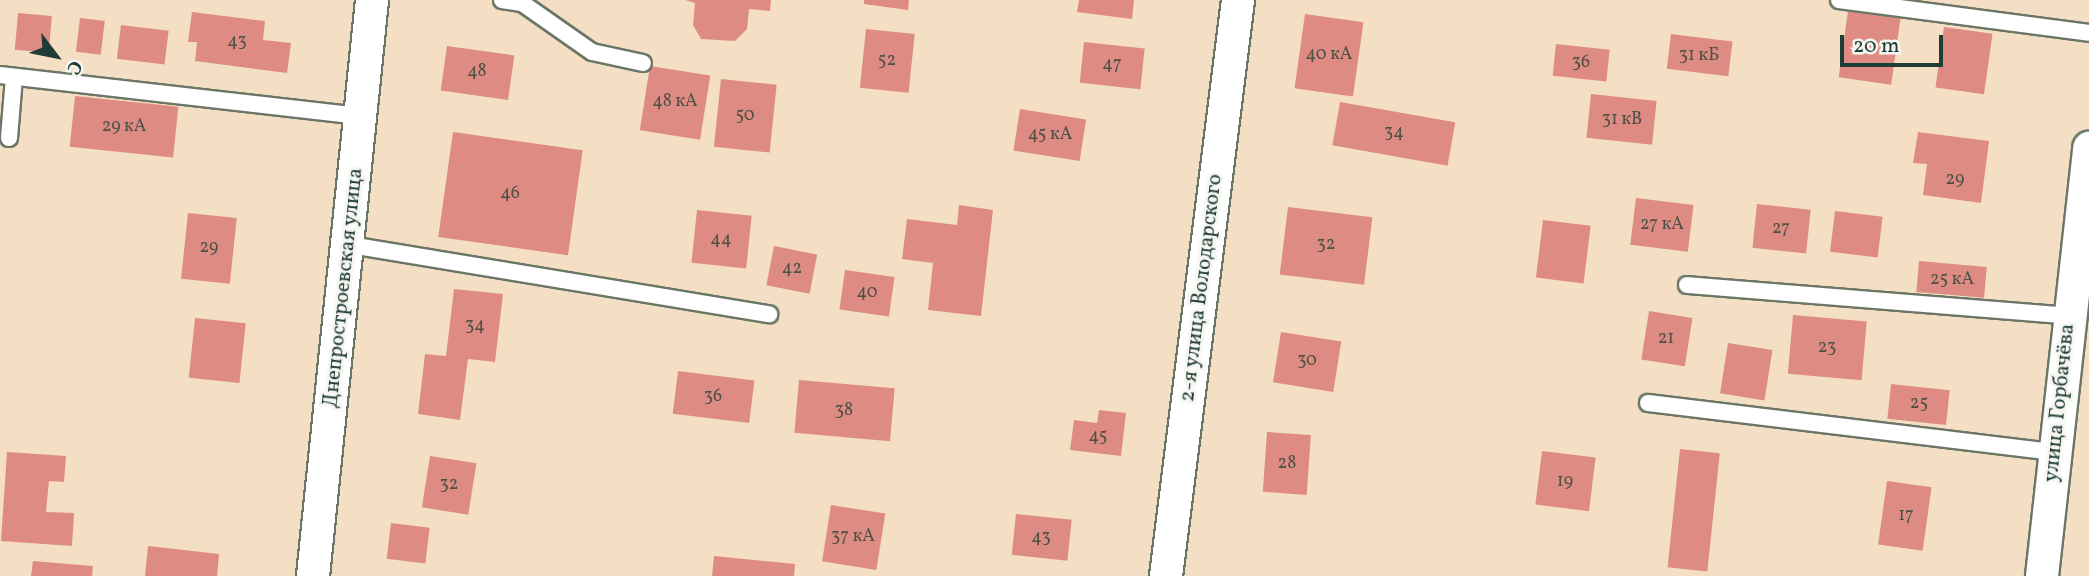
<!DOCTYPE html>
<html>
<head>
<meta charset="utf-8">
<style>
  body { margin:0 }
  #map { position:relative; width:2089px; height:576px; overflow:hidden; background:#f4dfc4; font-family:Vollkorn,serif }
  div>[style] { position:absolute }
  .building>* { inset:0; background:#de8c83; transform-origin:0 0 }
  .roads { filter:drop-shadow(2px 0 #6a7666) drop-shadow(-2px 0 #6a7666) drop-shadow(0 2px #6a7666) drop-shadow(0 -2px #6a7666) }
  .lane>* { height:16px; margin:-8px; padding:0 8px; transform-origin:8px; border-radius:8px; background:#fff }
  .street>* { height:32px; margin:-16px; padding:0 16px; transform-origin:16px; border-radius:16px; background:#fff }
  span { translate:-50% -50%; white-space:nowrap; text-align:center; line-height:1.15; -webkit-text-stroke:6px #f6f6f2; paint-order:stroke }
  .number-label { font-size:18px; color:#4f5148 }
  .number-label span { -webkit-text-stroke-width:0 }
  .street-label { font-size:21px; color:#1f3d34 }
  .north { position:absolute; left:21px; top:21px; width:70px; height:70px; -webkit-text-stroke:5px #f6f6f2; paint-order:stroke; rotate:122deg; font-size:19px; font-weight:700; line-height:28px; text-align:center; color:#1f3d34 }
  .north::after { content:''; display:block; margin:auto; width:24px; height:32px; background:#1f3d34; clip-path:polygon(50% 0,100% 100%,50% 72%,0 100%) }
  .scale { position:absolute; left:1840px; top:35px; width:103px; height:32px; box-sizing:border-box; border:4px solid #1f3d34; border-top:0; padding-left:9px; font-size:21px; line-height:24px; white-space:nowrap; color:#1f3d34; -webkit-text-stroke:5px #f6f6f2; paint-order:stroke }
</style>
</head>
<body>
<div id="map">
  <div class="building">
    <i style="clip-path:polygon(685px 0,771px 0,770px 11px,749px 9px,747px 29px,735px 41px,701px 39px,693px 25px,695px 3px)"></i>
    <i style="clip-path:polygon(864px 0,909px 0,908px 10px,864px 4px)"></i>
    <i style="clip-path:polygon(1079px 0,1134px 0,1132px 19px,1077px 12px)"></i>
    <i style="left:1848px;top:11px;width:53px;height:67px;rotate:8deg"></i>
    <i style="clip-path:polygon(192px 12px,265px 21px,263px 40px,291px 43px,287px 73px,195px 61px,197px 42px,188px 42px)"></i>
    <i style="left:18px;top:13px;width:34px;height:37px;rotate:5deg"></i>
    <i style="left:1305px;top:14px;width:59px;height:75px;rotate:8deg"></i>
    <i style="left:80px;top:18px;width:25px;height:34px;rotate:7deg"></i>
    <i style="left:121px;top:25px;width:48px;height:34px;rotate:7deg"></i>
    <i style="left:1944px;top:27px;width:49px;height:61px;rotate:8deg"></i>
    <i style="left:866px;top:29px;width:49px;height:59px;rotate:6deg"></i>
    <i style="left:1671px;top:34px;width:62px;height:35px;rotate:7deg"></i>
    <i style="left:1084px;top:42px;width:61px;height:41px;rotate:6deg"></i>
    <i style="left:1556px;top:44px;width:54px;height:32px;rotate:6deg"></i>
    <i style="left:447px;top:46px;width:68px;height:45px;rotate:8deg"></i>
    <i style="left:650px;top:66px;width:61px;height:65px;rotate:9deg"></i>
    <i style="left:721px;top:79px;width:56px;height:68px;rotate:6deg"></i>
    <i style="left:1591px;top:94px;width:66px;height:44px;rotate:6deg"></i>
    <i style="left:75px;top:96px;width:104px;height:51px;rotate:6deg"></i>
    <i style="left:1340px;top:102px;width:117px;height:44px;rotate:10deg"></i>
    <i style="left:1020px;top:109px;width:67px;height:42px;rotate:9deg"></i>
    <i style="left:453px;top:132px;width:131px;height:106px;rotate:8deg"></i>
    <i style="clip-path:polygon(1918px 132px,1989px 141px,1981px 203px,1923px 195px,1927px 164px,1913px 163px)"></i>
    <i style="left:1636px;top:198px;width:58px;height:47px;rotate:7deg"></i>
    <i style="left:1757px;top:204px;width:54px;height:44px;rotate:6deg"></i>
    <i style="clip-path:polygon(959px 205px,993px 210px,981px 316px,928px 310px,933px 263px,902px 259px,907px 219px,957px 225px)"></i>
    <i style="left:1288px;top:207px;width:85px;height:68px;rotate:7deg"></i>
    <i style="left:697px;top:210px;width:55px;height:53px;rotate:6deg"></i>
    <i style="left:1835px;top:211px;width:48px;height:41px;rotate:7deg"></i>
    <i style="left:188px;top:213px;width:49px;height:66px;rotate:6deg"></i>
    <i style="left:1543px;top:220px;width:48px;height:58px;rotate:7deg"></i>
    <i style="left:774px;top:246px;width:44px;height:40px;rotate:11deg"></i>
    <i style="left:1919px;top:261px;width:68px;height:31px;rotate:5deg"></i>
    <i style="left:845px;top:270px;width:50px;height:40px;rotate:8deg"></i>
    <i style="clip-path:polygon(454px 289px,503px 294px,495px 362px,468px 359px,460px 420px,418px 414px,425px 354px,446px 356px)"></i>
    <i style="left:1649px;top:311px;width:44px;height:49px;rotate:9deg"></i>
    <i style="left:1793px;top:315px;width:74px;height:59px;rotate:5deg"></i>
    <i style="left:195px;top:318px;width:51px;height:60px;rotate:6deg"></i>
    <i style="left:1281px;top:332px;width:61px;height:51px;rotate:9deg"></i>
    <i style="left:1728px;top:343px;width:45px;height:51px;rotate:9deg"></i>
    <i style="left:678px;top:371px;width:77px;height:43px;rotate:7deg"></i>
    <i style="left:799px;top:380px;width:96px;height:53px;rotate:5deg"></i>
    <i style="left:1891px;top:384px;width:59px;height:35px;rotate:6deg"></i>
    <i style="clip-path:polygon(1099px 410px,1126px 413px,1121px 456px,1070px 450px,1074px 420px,1097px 423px)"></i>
    <i style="left:1267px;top:432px;width:44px;height:60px;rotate:4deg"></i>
    <i style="left:1680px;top:449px;width:40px;height:119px;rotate:6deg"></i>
    <i style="left:1542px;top:451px;width:54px;height:54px;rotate:7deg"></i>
    <i style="clip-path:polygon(7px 452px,66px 456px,64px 482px,49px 481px,46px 512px,74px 513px,72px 546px,1px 541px)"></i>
    <i style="left:430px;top:456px;width:47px;height:52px;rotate:9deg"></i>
    <i style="left:1887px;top:481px;width:45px;height:64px;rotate:8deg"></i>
    <i style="left:831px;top:505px;width:55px;height:57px;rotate:9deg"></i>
    <i style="left:1016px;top:514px;width:56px;height:41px;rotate:6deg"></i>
    <i style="left:391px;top:523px;width:39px;height:36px;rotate:7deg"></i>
    <i style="clip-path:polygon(148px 546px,219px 554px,217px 576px,145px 576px)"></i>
    <i style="clip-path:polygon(714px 556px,795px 564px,794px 576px,712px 576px)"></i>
    <i style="clip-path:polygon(33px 561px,93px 566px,92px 576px,31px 576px)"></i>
  </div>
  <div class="roads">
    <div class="lane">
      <i style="left:502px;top:0;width:20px;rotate:9deg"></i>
      <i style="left:522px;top:3px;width:85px;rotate:35deg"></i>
      <i style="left:592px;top:52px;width:52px;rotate:12.2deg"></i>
      <i style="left:1839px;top:0;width:252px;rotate:7.5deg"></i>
      <i style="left:0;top:75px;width:362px;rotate:6.5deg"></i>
      <i style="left:9px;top:138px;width:61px;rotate:-85.3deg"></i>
      <i style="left:350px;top:245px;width:425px;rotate:9.4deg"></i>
      <i style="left:1687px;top:285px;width:383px;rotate:4.6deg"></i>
      <i style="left:1648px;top:403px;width:409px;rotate:6.9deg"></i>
    </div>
    <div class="street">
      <i style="left:313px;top:576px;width:579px;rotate:-84.15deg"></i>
      <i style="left:1166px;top:576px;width:580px;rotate:-82.87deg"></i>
      <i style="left:2042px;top:576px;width:431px;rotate:-83.7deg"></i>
    </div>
  </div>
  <div class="number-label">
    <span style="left:237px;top:42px">43</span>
    <span style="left:1329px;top:55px">40 кА</span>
    <span style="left:1699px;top:56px">31 кБ</span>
    <span style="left:887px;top:61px">52</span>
    <span style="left:1581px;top:63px">36</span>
    <span style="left:1112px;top:65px">47</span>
    <span style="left:477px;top:72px">48</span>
    <span style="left:675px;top:102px">48 кА</span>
    <span style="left:745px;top:116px">50</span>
    <span style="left:1622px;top:120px">31 кВ</span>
    <span style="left:124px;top:127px">29 кА</span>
    <span style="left:1394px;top:133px">34</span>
    <span style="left:1050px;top:135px">45 кА</span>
    <span style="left:1955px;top:180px">29</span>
    <span style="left:510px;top:194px">46</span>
    <span style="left:1662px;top:225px">27 кА</span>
    <span style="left:1781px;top:229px">27</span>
    <span style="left:721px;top:240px">44</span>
    <span style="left:1326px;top:245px">32</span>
    <span style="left:209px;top:248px">29</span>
    <span style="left:792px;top:269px">42</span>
    <span style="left:1952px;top:280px">25 кА</span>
    <span style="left:867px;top:293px">40</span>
    <span style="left:475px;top:326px">34</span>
    <span style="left:1666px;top:339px">21</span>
    <span style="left:1827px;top:348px">23</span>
    <span style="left:1307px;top:361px">30</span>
    <span style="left:713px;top:397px">36</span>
    <span style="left:1919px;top:404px">25</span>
    <span style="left:844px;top:411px">38</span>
    <span style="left:1098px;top:437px">45</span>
    <span style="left:1287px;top:464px">28</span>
    <span style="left:1565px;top:482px">19</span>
    <span style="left:449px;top:485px">32</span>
    <span style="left:1906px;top:516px">17</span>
    <span style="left:853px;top:537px">37 кА</span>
    <span style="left:1041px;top:538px">43</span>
  </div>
  <div class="street-label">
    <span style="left:344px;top:288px;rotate:-84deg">Днепростроевская улица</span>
    <span style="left:1202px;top:288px;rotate:-83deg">2-я улица Володарского</span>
    <span style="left:2060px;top:403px;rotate:-84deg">улица Горбачёва</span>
  </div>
  <div class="north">С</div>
  <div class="scale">20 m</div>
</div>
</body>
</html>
